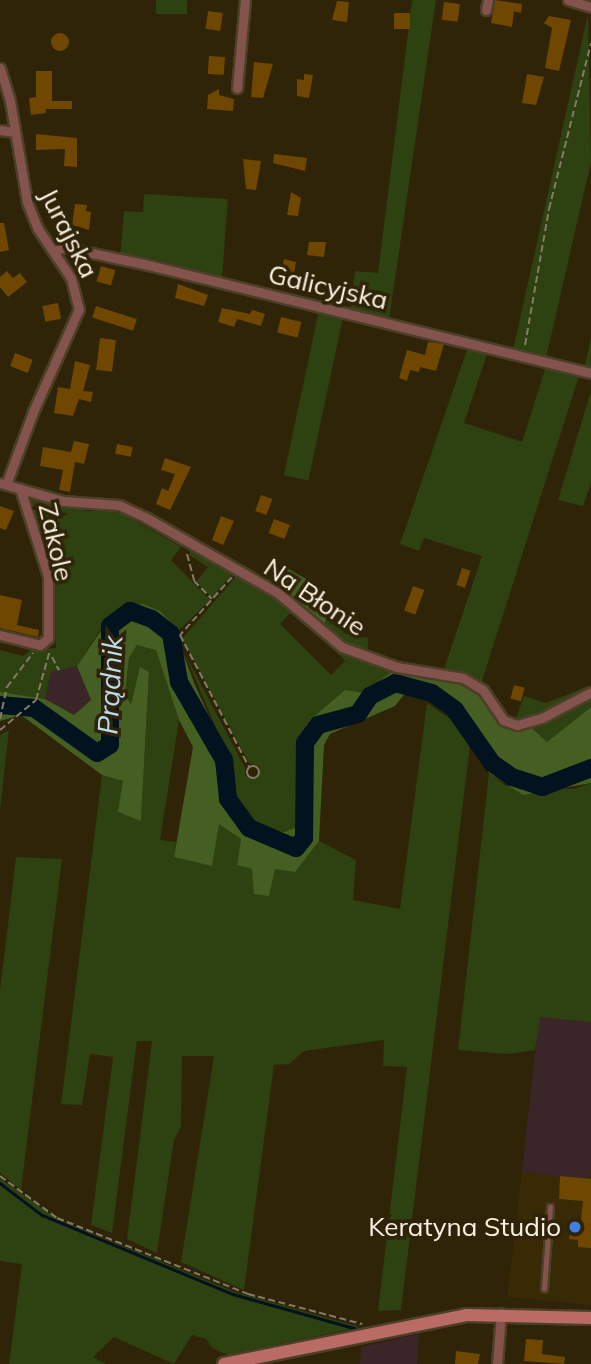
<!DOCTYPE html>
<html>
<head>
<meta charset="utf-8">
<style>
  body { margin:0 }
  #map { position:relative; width:591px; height:1364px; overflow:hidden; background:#2f2308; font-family:Mulish,sans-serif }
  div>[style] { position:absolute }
  .built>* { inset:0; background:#392a06 }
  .industrial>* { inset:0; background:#3a2628 }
  .green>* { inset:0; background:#2d4111; transform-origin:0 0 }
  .forest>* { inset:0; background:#455e22 }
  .stream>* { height:2.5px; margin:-1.25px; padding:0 1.25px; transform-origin:1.25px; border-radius:1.25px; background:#02121f }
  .river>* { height:18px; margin:-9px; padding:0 9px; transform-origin:9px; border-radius:9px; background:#02121f }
  .building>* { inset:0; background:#6f4701; transform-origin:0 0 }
  .round { border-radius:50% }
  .path>* { height:2px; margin-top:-1px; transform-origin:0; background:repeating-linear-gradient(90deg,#857b65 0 7px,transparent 0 10.5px) }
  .path>.ring { margin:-1px; padding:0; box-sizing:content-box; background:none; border:2px solid #857b65; border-radius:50% }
  .roads { filter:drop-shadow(2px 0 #4b4027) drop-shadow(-2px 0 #4b4027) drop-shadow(0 2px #4b4027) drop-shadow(0 -2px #4b4027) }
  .service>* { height:4.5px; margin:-2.25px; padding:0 2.25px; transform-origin:2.25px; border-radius:2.25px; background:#85534e }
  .minor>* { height:9px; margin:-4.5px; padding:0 4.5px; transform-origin:4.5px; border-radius:4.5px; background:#85534e }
  .secondary>* { height:12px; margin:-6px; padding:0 6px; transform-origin:6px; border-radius:6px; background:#bb6b65 }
  .dots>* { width:19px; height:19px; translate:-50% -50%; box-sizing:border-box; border:4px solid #2f2308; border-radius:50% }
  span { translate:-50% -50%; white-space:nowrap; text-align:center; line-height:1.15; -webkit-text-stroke:7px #2f2308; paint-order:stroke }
  .street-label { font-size:26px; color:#faf3e3 }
  .poi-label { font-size:26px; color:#faf3e3 }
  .right { translate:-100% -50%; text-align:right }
  .water-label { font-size:28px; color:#bcdcf6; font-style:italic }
</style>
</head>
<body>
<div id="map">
  <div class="built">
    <i style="clip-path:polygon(522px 1172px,585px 1179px,586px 1174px,591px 1174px,591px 1305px,507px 1297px)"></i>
  </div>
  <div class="industrial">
    <i style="clip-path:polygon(77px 666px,91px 700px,74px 715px,45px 699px,51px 671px)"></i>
    <i style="clip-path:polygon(539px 1016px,591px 1022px,591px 1174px,585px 1179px,522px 1172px)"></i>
    <i style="clip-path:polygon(419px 1334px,417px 1364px,360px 1364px,361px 1347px)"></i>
  </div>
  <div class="green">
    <i style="left:156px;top:0;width:31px;height:14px"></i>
    <i style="clip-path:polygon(412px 0,436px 0,389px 320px,350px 310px,355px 271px,378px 273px)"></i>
    <i style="clip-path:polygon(588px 14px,591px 162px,546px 358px,584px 369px,591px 338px,591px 378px,579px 376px,481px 684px,443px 672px,482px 556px,424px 538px,419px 551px,400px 544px,469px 344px,488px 351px,464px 423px,522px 442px,546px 366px,513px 350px)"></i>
    <i style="clip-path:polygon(144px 194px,228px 199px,222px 278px,157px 260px,120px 258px,124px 211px,143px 212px)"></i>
    <i style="left:319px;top:310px;width:25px;height:169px;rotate:12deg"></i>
    <i style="clip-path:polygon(591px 391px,591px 483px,583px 506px,558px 500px)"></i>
    <i style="clip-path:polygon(36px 497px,87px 511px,118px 511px,181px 547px,171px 560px,210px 600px,179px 630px,160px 611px,101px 629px,77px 666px,51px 672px,45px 699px,0 692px,0 650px,23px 656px,32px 649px,56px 648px,52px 574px,31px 501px)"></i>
    <i style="clip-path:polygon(192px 547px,234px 572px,212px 598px,196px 582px,208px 567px,189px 555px)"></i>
    <i style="clip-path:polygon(238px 574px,293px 610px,280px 624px,331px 675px,345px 661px,324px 639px,393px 670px,365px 693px,309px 721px,301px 751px,302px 803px,297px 827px,284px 832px,261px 826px,243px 813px,234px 796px,234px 771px,184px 652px,245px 768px,245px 776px,258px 778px,260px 767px,249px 763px,182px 639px)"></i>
    <i style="clip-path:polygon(329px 613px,351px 618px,343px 633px,368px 638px,368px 653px,345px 642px,324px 625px)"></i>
    <i style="clip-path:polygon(138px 644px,157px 650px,179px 720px,160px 840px,176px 842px,174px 857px,219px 823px,241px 839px,237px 865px,252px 869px,255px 894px,275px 869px,298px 863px,319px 841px,356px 860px,353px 900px,400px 909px,427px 703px,459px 725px,470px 745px,401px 1310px,378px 1311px,407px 1067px,383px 1066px,384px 1040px,304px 1051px,289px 1064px,274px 1065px,244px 1290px,181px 1262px,214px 1056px,182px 1056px,181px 1127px,174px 1140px,157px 1253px,127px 1239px,152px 1041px,137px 1041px,112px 1233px,91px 1225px,113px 1057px,90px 1054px,82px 1105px,61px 1104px,102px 775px,124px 781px,141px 820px,149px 671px,131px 706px,125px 694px,129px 657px)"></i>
    <i style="clip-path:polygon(591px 685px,541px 716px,515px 721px,524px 696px,546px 703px)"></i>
    <i style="clip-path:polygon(591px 695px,591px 707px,547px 742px,531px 727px)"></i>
    <i style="clip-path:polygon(9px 730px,0 811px,0 735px)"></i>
    <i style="clip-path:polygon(489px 773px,506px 786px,574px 789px,591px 783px,591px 1022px,540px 1017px,535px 1050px,508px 1054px,458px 1050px)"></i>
    <i style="clip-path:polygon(16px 857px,62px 859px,21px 1190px,0 1173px,0 991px)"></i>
    <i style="clip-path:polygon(0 1178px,59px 1220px,235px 1292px,360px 1327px,228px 1355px,212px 1348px,206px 1339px,192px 1335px,174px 1364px,114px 1337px,93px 1357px,106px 1364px,9px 1364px,22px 1264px,0 1261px)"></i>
  </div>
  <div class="forest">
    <i style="clip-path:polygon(287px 568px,313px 583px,308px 603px,329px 613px,324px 625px,282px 589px)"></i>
    <i style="clip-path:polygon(143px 604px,160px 611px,179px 630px,178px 640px,195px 685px,234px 771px,234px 796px,244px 813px,261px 826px,284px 832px,297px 827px,302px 803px,301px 751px,309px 721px,345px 690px,365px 693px,393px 670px,463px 684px,478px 692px,497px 721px,513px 731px,531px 727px,547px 742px,591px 707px,591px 783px,523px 795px,489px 773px,459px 724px,420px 695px,407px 691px,395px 706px,330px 734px,324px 745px,319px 841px,295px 872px,275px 869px,269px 896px,254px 894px,252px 869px,237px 865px,241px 839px,219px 824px,212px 866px,174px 857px,193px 747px,179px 720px,156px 650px,137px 645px,129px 658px,125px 694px,131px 705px,140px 667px,149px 672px,141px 821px,118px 812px,123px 781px,102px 775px,21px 715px,0 721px,0 692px,45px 699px,74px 715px,91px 700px,77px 666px,111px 616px,121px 607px)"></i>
  </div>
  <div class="stream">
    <i style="left:0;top:1183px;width:53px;rotate:37.3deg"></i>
    <i style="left:42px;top:1215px;width:207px;rotate:22.5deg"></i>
    <i style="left:233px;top:1294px;width:126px;rotate:15.7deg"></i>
  </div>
  <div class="river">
    <i style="left:0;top:705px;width:34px;rotate:5deg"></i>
    <i style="left:34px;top:708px;width:77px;rotate:35.5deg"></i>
    <i style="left:97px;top:753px;width:15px;rotate:-32deg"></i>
    <i style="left:110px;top:745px;width:119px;rotate:-90deg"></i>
    <i style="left:110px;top:626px;width:25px;rotate:-37deg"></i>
    <i style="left:130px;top:611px;width:23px;rotate:20deg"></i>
    <i style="left:152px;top:619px;width:24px;rotate:38deg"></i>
    <i style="left:171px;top:634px;width:49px;rotate:80.5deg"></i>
    <i style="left:179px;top:682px;width:90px;rotate:60deg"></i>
    <i style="left:224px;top:760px;width:39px;rotate:84deg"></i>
    <i style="left:228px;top:799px;width:36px;rotate:54deg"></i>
    <i style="left:249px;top:828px;width:51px;rotate:23.1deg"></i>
    <i style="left:296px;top:848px;width:13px;rotate:-51deg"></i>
    <i style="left:304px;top:838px;width:95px;rotate:-89.4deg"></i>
    <i style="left:305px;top:743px;width:22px;rotate:-54deg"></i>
    <i style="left:318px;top:725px;width:41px;rotate:-15.4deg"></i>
    <i style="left:358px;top:714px;width:22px;rotate:-56deg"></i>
    <i style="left:370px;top:696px;width:28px;rotate:-27deg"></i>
    <i style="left:395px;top:683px;width:38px;rotate:15deg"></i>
    <i style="left:432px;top:693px;width:29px;rotate:36deg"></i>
    <i style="left:455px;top:710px;width:65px;rotate:55.1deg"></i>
    <i style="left:492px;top:763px;width:24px;rotate:35deg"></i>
    <i style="left:512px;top:777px;width:32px;rotate:18deg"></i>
    <i style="left:542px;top:787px;width:53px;rotate:-21.2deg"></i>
  </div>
  <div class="building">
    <i style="clip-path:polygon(495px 0,522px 4px,521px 13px,514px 11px,512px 27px,491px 23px)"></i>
    <i style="clip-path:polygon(337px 1px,349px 2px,347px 22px,332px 20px)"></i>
    <i style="left:444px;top:2px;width:16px;height:18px;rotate:7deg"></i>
    <i style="left:208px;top:11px;width:15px;height:18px;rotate:8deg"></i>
    <i style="left:394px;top:13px;width:16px;height:16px"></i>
    <i style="clip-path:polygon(549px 16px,571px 20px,559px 71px,545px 68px,552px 28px,544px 23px)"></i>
    <i class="round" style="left:51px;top:33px;width:18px;height:18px"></i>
    <i style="left:209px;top:56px;width:16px;height:18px;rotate:4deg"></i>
    <i style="clip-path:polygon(254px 62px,273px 64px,263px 98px,251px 97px)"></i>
    <i style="clip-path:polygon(36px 71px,52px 71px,52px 101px,72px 101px,72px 109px,46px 109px,46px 113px,31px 115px,29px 98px,36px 97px)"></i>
    <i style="clip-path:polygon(304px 74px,313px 75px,309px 98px,297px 96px,297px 79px,304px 80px)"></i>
    <i style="clip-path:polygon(527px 74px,544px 77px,536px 105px,522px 103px)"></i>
    <i style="clip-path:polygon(219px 89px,219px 95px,234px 99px,233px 111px,207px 109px,208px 95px)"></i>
    <i style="clip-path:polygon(36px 134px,77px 138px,77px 167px,64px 166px,65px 149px,36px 150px)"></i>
    <i style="clip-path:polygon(274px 154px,307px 158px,305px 171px,273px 163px)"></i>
    <i style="clip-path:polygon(243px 159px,261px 161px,256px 190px,246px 189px)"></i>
    <i style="clip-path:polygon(291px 192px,301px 198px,298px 216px,287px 215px)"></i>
    <i style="clip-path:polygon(75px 204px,87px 205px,86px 211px,91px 212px,89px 230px,72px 225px)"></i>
    <i style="clip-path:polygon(0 223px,4px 223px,9px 250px,0 252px)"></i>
    <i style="clip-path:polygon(309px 242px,326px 242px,324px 257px,307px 255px)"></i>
    <i style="clip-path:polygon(284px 259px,296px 262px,294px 274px,281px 272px)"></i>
    <i style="left:101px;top:266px;width:15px;height:16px;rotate:16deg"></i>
    <i style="clip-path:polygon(7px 271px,13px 278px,20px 273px,27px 282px,8px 297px,0 287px,0 277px)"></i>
    <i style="clip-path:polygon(178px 284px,208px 295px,204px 306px,175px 298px)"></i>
    <i style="left:58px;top:303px;width:16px;height:16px;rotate:79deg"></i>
    <i style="left:96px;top:306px;width:43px;height:12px;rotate:18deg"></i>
    <i style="clip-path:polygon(222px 308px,250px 314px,252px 310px,265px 314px,261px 326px,237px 319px,234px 327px,218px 322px)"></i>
    <i style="left:281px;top:317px;width:21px;height:16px;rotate:14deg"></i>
    <i style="left:100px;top:338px;width:16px;height:32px;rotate:7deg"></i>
    <i style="clip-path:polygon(428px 342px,444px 344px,436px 371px,420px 367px,419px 372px,410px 370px,407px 381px,399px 378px,407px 350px,425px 355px)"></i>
    <i style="left:15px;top:353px;width:19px;height:14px;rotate:21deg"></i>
    <i style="clip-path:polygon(75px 361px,90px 365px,83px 391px,93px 392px,91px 402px,79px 399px,73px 416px,54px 413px,58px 387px,70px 389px)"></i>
    <i style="clip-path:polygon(74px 441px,89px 444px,84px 464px,75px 462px,70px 492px,59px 490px,63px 470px,40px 466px,43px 447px,71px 452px)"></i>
    <i style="left:117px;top:444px;width:16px;height:10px;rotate:11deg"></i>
    <i style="clip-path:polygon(165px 458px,191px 467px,170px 510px,156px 504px,162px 488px,168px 491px,175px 474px,161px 470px)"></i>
    <i style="left:261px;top:495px;width:12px;height:17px;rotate:20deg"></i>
    <i style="clip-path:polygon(0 506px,14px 511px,6px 530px,0 528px)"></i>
    <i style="clip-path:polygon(221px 516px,234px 521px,223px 545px,212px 540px)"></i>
    <i style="left:274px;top:519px;width:17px;height:15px;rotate:21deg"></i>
    <i style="left:462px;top:568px;width:9px;height:18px;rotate:18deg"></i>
    <i style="left:413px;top:586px;width:12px;height:26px;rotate:20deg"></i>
    <i style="clip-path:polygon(0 595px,22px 600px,17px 625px,39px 630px,38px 637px,0 628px)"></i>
    <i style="left:514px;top:685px;width:11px;height:14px;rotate:15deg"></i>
    <i style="clip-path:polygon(560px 1176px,591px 1179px,591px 1248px,578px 1247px,578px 1240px,569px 1239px,572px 1219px,581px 1220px,583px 1201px,559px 1199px)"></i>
    <i style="clip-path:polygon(526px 1339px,543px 1340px,542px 1354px,565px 1357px,564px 1364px,524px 1361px)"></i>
    <i style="clip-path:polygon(456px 1351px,480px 1354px,478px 1364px,455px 1364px)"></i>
  </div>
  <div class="path">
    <i style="left:525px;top:345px;width:138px;rotate:-80deg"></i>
    <i style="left:549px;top:209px;width:171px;rotate:-75.8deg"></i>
    <i style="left:187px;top:554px;width:28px;rotate:75deg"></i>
    <i style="left:194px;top:581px;width:25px;rotate:45deg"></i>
    <i style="left:232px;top:577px;width:78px;rotate:131.9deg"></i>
    <i style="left:180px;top:635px;width:149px;rotate:62.4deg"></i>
    <i style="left:52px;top:657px;width:15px;rotate:62deg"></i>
    <i style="left:0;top:719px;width:33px;rotate:-78deg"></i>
    <i style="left:7px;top:687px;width:43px;rotate:-52.6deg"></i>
    <i style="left:0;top:730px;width:47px;rotate:-39.8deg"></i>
    <i style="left:36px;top:700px;width:52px;rotate:-74.4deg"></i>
    <i class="ring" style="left:247px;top:766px;width:10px;height:10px"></i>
    <i style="left:0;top:1176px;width:71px;rotate:36.4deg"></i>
    <i style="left:57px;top:1218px;width:206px;rotate:21.7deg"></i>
    <i style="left:248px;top:1294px;width:118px;rotate:14.7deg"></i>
  </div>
  <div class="roads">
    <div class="service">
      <i style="left:544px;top:1289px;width:82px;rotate:-85.8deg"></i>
    </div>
    <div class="minor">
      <i style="left:568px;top:0;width:24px;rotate:17deg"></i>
      <i style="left:486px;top:10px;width:10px;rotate:-79deg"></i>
      <i style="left:0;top:68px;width:34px;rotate:73deg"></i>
      <i style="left:10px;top:101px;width:102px;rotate:80.4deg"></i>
      <i style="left:27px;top:202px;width:29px;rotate:68deg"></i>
      <i style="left:38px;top:229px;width:59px;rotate:56deg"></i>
      <i style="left:71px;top:278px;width:32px;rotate:76deg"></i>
      <i style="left:79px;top:309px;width:113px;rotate:114.1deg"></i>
      <i style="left:33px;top:412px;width:75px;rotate:110.4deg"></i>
      <i style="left:237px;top:88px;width:88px;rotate:-84.8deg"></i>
      <i style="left:0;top:130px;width:15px;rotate:8deg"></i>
      <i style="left:55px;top:251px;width:10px;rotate:-24deg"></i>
      <i style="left:64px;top:247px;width:82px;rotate:12deg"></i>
      <i style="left:144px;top:264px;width:460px;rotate:13.7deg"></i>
      <i style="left:0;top:483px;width:66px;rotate:15.9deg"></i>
      <i style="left:63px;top:501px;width:56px;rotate:4.1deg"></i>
      <i style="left:119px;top:505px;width:29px;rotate:25deg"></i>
      <i style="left:145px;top:517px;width:153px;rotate:29.7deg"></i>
      <i style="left:278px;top:593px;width:84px;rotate:40.2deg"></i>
      <i style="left:342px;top:647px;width:59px;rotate:20deg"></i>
      <i style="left:397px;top:667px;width:67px;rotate:9.5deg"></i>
      <i style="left:463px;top:678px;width:23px;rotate:31deg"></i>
      <i style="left:483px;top:690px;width:36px;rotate:56deg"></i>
      <i style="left:503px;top:720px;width:15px;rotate:20deg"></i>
      <i style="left:517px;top:725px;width:26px;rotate:-16deg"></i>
      <i style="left:542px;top:718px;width:55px;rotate:-28deg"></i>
      <i style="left:0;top:635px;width:41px;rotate:14deg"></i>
      <i style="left:40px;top:645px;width:11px;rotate:-41deg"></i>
      <i style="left:48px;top:638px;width:62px;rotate:-90deg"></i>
      <i style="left:48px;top:576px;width:92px;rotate:-107.7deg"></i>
      <i style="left:497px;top:1364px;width:51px;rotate:-85.5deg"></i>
    </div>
    <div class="secondary">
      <i style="left:224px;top:1364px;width:247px;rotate:-11.4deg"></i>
      <i style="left:466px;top:1315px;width:125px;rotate:1.4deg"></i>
    </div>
  </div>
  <div class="dots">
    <i style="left:575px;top:1227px;background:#3f7fe0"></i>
  </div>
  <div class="street-label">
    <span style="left:69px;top:233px;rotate:63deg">Jurajska</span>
    <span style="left:328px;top:287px;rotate:13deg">Galicyjska</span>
    <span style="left:56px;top:542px;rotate:77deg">Zakole</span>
    <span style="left:315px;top:597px;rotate:34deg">Na Błonie</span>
  </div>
  <div class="poi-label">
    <span class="right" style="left:561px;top:1227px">Keratyna Studio</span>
  </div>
  <div class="water-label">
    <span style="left:110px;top:685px;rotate:-87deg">Prądnik</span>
  </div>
</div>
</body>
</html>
